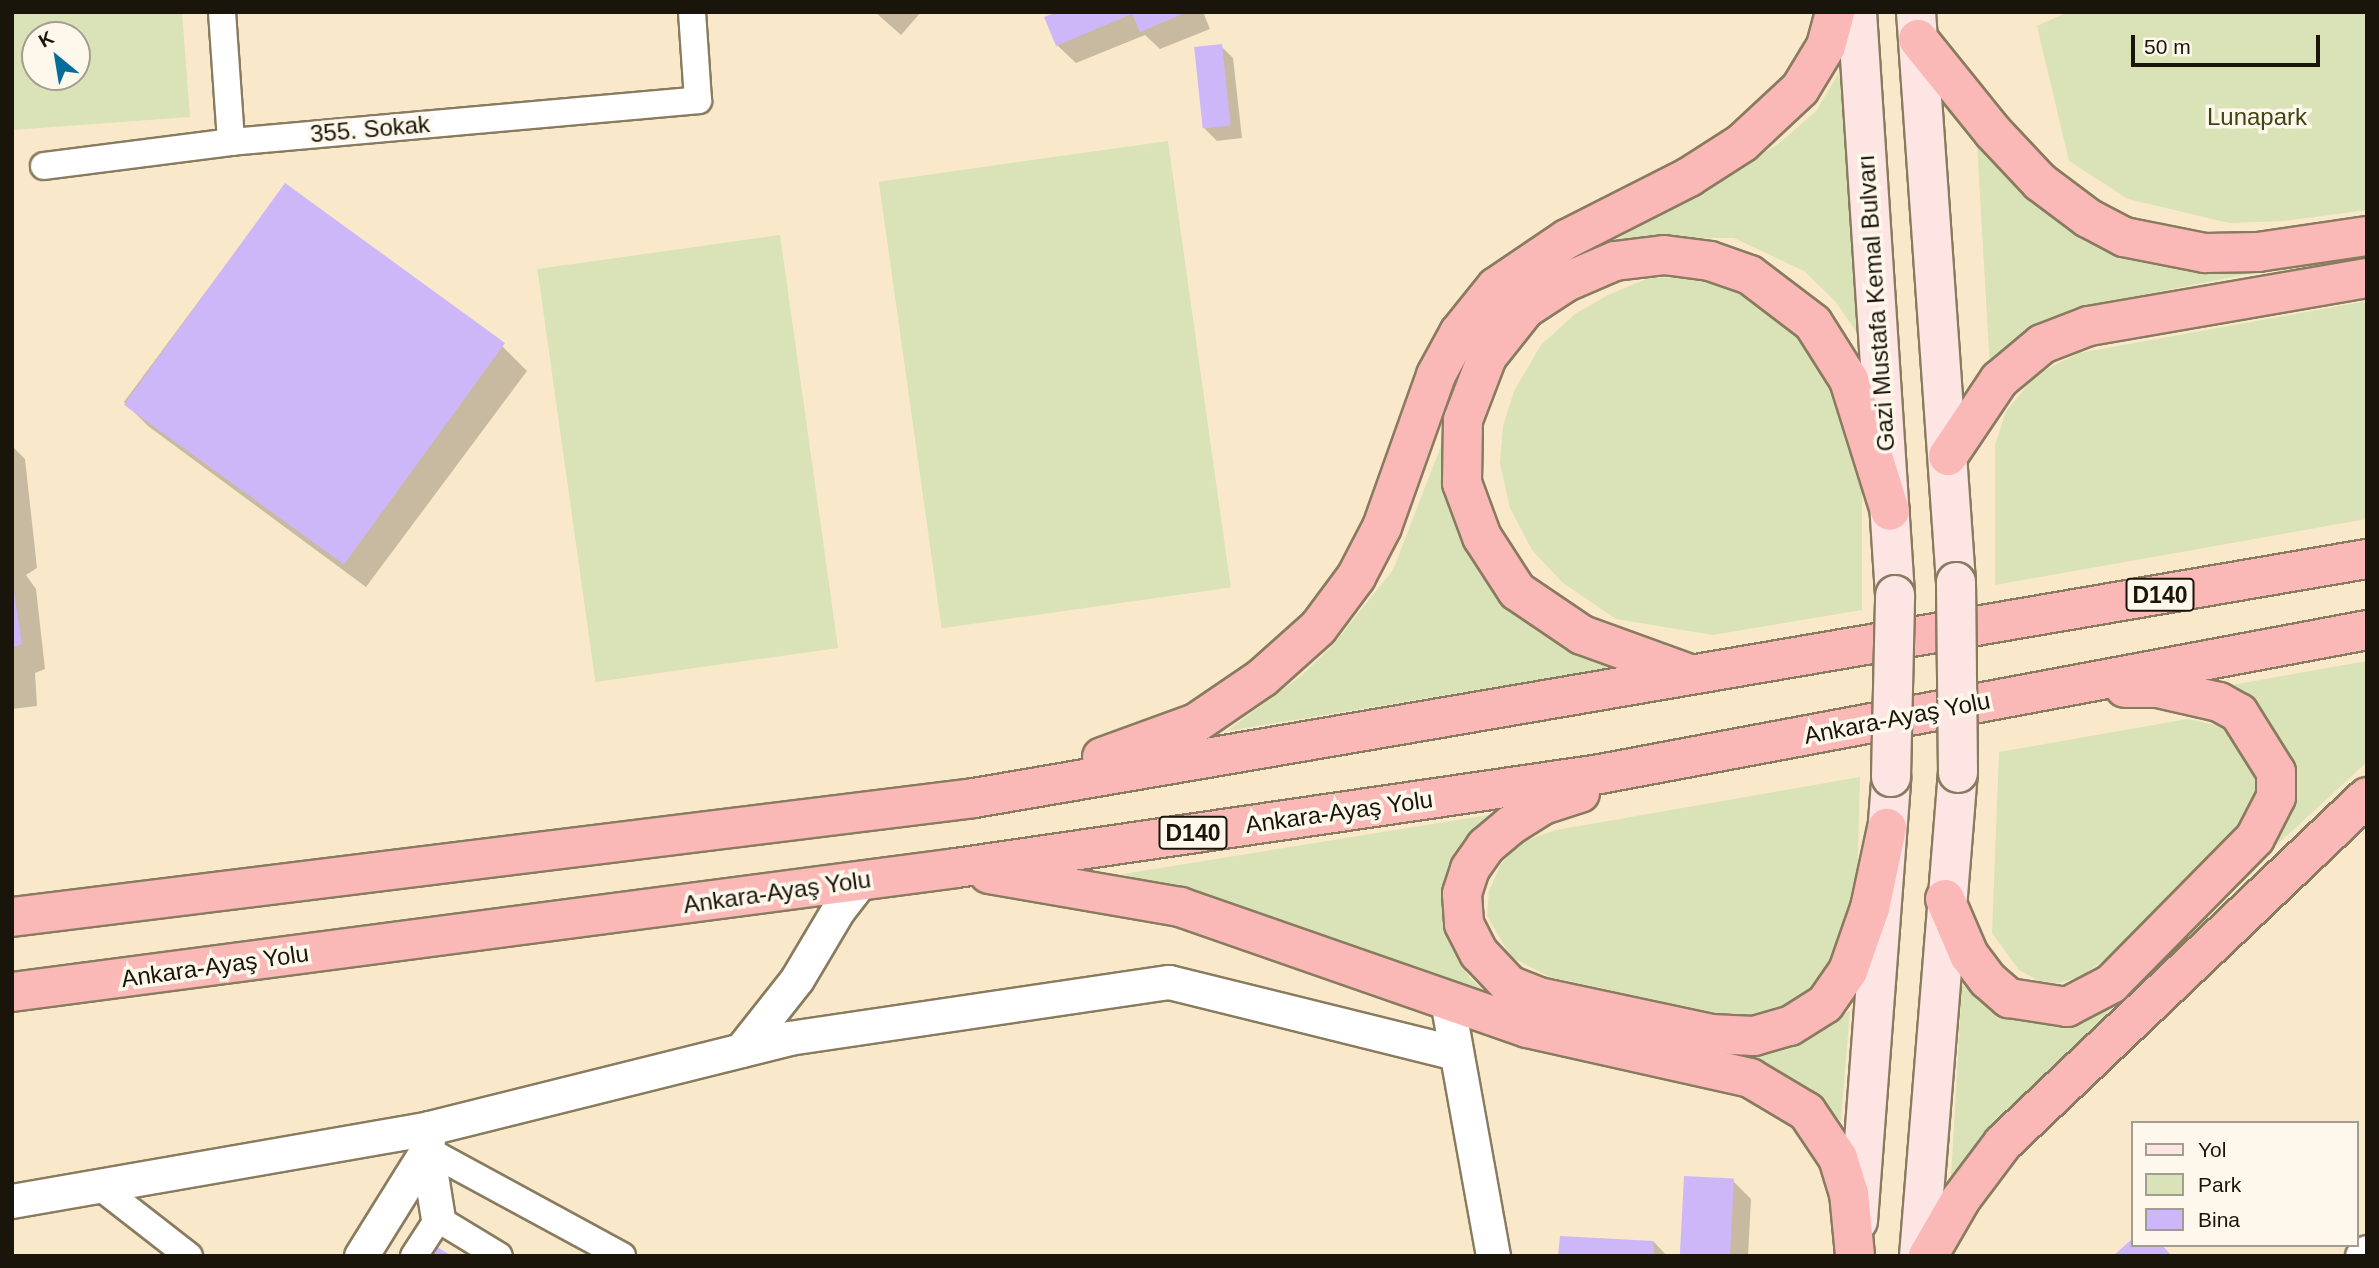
<!DOCTYPE html>
<html>
<head>
<meta charset="utf-8">
<style>
  body { margin:0 }
  #map { position:relative; width:2379px; height:1268px; overflow:hidden; background:#f9e9ca; font-family:Arial,sans-serif }
  div>[style] { position:absolute }
  .green>* { inset:0; background:#dae2b7; transform-origin:0 0 }
  .shadow>* { inset:0; background:#0003 }
  .building>* { inset:0; background:#ceb7f9; transform-origin:0 0 }
  .roads { filter:drop-shadow(2px 0 #897b5f) drop-shadow(-2px 0 #897b5f) drop-shadow(0 2px #897b5f) drop-shadow(0 -2px #897b5f) }
  .minor>* { height:26px; margin:-13px; padding:0 13px; transform-origin:13px; border-radius:13px; background:#fff }
  .tertiary>* { height:33px; margin:-16.5px; padding:0 16.5px; transform-origin:16.5px; border-radius:16.5px; background:#fff }
  .secondary>* { height:38px; margin:-19px; padding:0 19px; transform-origin:19px; border-radius:19px; background:#fde5e3 }
  .trunk>* { height:38px; margin:-19px; padding:0 19px; transform-origin:19px; border-radius:19px; background:#fab8b6 }
  .bridges { filter:drop-shadow(2px 0 #897b5f) drop-shadow(-2px 0 #897b5f) drop-shadow(0 2px #897b5f) drop-shadow(0 -2px #897b5f) }
  .secondary-bridge>* { height:38px; margin:-19px; padding:0 19px; transform-origin:19px; border-radius:19px; background:#fde5e3 }
  span { translate:-50% -50%; white-space:nowrap; text-align:center; line-height:1.15; -webkit-text-stroke:7px #fef7eb; paint-order:stroke }
  .shield-label span { padding:2px 5px; background:#fef7eb; border:2px solid; border-radius:5px; -webkit-text-stroke-width:0 }
  .shield-label { font-size:23px; color:#1a150a; font-weight:700 }
  .park-label { font-size:24px; color:#3e450f }
  .street-label { font-size:24px; color:#1a150a }
  .frame { position:absolute; inset:0; border:14px solid #1a150a; pointer-events:none }
  .legend { position:absolute; left:2131px; top:1121px; width:228px; height:126px; box-sizing:border-box; background:#fef7eb; border:2px solid #a39d91; margin:0; padding:9px 12px; list-style:none; font-size:21px; color:#1a150a }
  .legend li { display:flex; align-items:center; gap:14px; height:35px }
  .legend b { width:35px; border:2px solid #a39d91 }
  .north { position:absolute; left:21px; top:21px; width:70px; height:70px; box-sizing:border-box; background:#fef7eb; border:2px solid #a39d91; border-radius:50%; rotate:330deg; font-size:19px; font-weight:700; line-height:28px; text-align:center; color:#1a150a }
  .north::after { content:''; display:block; margin:auto; width:24px; height:32px; background:#046e9b; clip-path:polygon(50% 0,100% 100%,50% 72%,0 100%) }
  .scale { position:absolute; left:2131px; top:35px; width:189px; height:32px; box-sizing:border-box; border:4px solid #1a150a; border-top:0; padding-left:9px; font-size:21px; line-height:24px; white-space:nowrap; color:#1a150a; -webkit-text-stroke:5px #fef7eb; paint-order:stroke }
</style>
</head>
<body>
<div id="map">
  <div class="green">
    <i style="clip-path:polygon(evenodd,12px 12px,182px 12px,190px 117px,12px 130px,12px 12px,35px 35px,77px 35px,77px 77px,35px 77px,35px 35px)"></i>
    <i style="clip-path:polygon(2068px 12px,2367px 12px,2367px 210px,2285px 221px,2229px 223px,2128px 199px,2069px 161px,2037px 26px)"></i>
    <i style="clip-path:polygon(1849px 56px,1869px 350px,1835px 301px,1804px 271px,1734px 238px,1651px 238px,1571px 266px,1777px 145px,1816px 111px)"></i>
    <i style="clip-path:polygon(1976px 127px,2050px 209px,2263px 271px,2076px 308px,2036px 330px,1990px 369px)"></i>
    <i style="left:1168px;top:141px;width:451px;height:292px;rotate:82deg"></i>
    <i style="left:780px;top:235px;width:417px;height:245px;rotate:82deg"></i>
    <i style="clip-path:polygon(1687px 277px,1728px 284px,1795px 323px,1839px 384px,1862px 470px,1862px 610px,1713px 635px,1616px 619px,1563px 583px,1532px 550px,1510px 508px,1500px 463px,1503px 426px,1514px 391px,1541px 345px,1575px 314px,1608px 295px,1649px 278px)"></i>
    <i style="clip-path:polygon(2367px 301px,2367px 519px,1995px 585px,1995px 445px,2006px 411px,2037px 374px,2079px 353px)"></i>
    <i style="clip-path:polygon(1475px 358px,1472px 528px,1622px 666px,1227px 731px,1302px 675px,1332px 646px,1393px 570px)"></i>
    <i style="clip-path:polygon(2367px 661px,2367px 762px,2232px 886px,2283px 752px,2262px 713px,2226px 686px)"></i>
    <i style="clip-path:polygon(2188px 719px,2219px 726px,2233px 735px,2254px 770px,2257px 788px,2246px 816px,2108px 957px,2082px 976px,2059px 983px,2039px 981px,2019px 970px,1992px 933px,1999px 752px)"></i>
    <i style="clip-path:polygon(1860px 777px,1856px 923px,1828px 970px,1805px 993px,1776px 1011px,1743px 1019px,1550px 977px,1511px 957px,1487px 916px,1489px 891px,1501px 864px,1519px 843px,1556px 830px)"></i>
    <i style="clip-path:polygon(1488px 815px,1462px 841px,1441px 887px,1443px 915px,1455px 949px,1469px 977px,1493px 1000px,1123px 874px)"></i>
    <i style="clip-path:polygon(1962px 984px,1985px 1005px,2032px 1021px,2050px 1021px,2121px 999px,1951px 1179px)"></i>
    <i style="clip-path:polygon(1850px 1010px,1841px 1121px,1775px 1069px,1730px 1055px,1780px 1049px,1810px 1038px)"></i>
  </div>
  <div class="shadow">
    <i style="clip-path:polygon(875px 12px,921px 12px,901px 35px)"></i>
    <i style="clip-path:polygon(1062px 12px,1203px 12px,1210px 29px,1160px 49px,1145px 35px,1076px 63px,1057px 45px)"></i>
    <i style="clip-path:polygon(1221px 46px,1233px 58px,1242px 138px,1217px 141px,1205px 129px)"></i>
    <i style="clip-path:polygon(285px 185px,503px 347px,527px 371px,366px 587px,148px 426px,124px 402px)"></i>
    <i style="clip-path:polygon(12px 446px,25px 459px,37px 568px,26px 575px,36px 589px,45px 669px,35px 673px,37px 706px,12px 709px)"></i>
    <i style="clip-path:polygon(1733px 1181px,1751px 1199px,1748px 1256px,1683px 1256px)"></i>
    <i style="clip-path:polygon(1654px 1242px,1667px 1256px,1560px 1256px)"></i>
  </div>
  <div class="building">
    <i style="clip-path:polygon(1057px 12px,1187px 12px,1140px 32px,1132px 14px,1056px 46px,1044px 17px)"></i>
    <i style="left:1222px;top:44px;width:82px;height:28px;rotate:84deg"></i>
    <i style="left:285px;top:183px;width:272px;height:274px;rotate:36deg"></i>
    <i style="clip-path:polygon(12px 578px,22px 644px,12px 648px)"></i>
    <i style="left:1684px;top:1176px;width:50px;height:80px;rotate:3deg"></i>
    <i style="clip-path:polygon(1560px 1236px,1654px 1241px,1654px 1256px,1558px 1256px)"></i>
    <i style="clip-path:polygon(2132px 1239px,2132px 1245px,2162px 1245px,2172px 1256px,2113px 1256px)"></i>
    <i style="clip-path:polygon(437px 1247px,452px 1256px,432px 1256px)"></i>
  </div>
  <div class="roads">
    <div class="minor">
      <i style="left:222px;top:12px;width:130px;rotate:86deg"></i>
      <i style="left:44px;top:166px;width:189px;rotate:-7.3deg"></i>
      <i style="left:231px;top:142px;width:469px;rotate:-5.1deg"></i>
      <i style="left:698px;top:100px;width:88px;rotate:-93.9deg"></i>
      <i style="left:427px;top:1150px;width:222px;rotate:28.5deg"></i>
      <i style="left:99px;top:1186px;width:114px;rotate:37.9deg"></i>
      <i style="left:414px;top:1256px;width:44px;rotate:-57deg"></i>
      <i style="left:438px;top:1219px;width:71px;rotate:31.2deg"></i>
    </div>
    <div class="tertiary">
      <i style="left:1447px;top:1000px;width:260px;rotate:79.8deg"></i>
      <i style="left:741px;top:1050px;width:90px;rotate:-51.7deg"></i>
      <i style="left:797px;top:979px;width:80px;rotate:-59.3deg"></i>
      <i style="left:838px;top:910px;width:37px;rotate:-52deg"></i>
      <i style="left:427px;top:1150px;width:70px;rotate:80.9deg"></i>
      <i style="left:12px;top:1201px;width:423px;rotate:-9.9deg"></i>
      <i style="left:361px;top:1256px;width:125px;rotate:-58.1deg"></i>
      <i style="left:427px;top:1150px;width:22px;rotate:-85deg"></i>
      <i style="left:429px;top:1128px;width:371px;rotate:-14deg"></i>
      <i style="left:789px;top:1038px;width:384px;rotate:-8.4deg"></i>
      <i style="left:1169px;top:982px;width:295px;rotate:13.9deg"></i>
      <i style="left:2362px;top:1256px;width:6px;rotate:-39deg"></i>
    </div>
    <div class="secondary">
      <i style="left:1857px;top:12px;width:584px;rotate:86.27deg"></i>
      <i style="left:1916px;top:12px;width:571px;rotate:85.99deg"></i>
      <i style="left:1858px;top:1221px;width:445px;rotate:-85.7deg"></i>
      <i style="left:1919px;top:1256px;width:485px;rotate:-85.4deg"></i>
    </div>
    <div class="trunk">
      <i style="left:1918px;top:39px;width:119px;rotate:51.1deg"></i>
      <i style="left:1993px;top:132px;width:69px;rotate:46.8deg"></i>
      <i style="left:2040px;top:182px;width:60px;rotate:36.9deg"></i>
      <i style="left:2088px;top:218px;width:41px;rotate:27.8deg"></i>
      <i style="left:2124px;top:237px;width:83px;rotate:11.2deg"></i>
      <i style="left:2205px;top:253px;width:53px;rotate:-1.1deg"></i>
      <i style="left:2258px;top:252px;width:110px;rotate:-8.4deg"></i>
      <i style="left:1948px;top:456px;width:92px;rotate:-56.1deg"></i>
      <i style="left:1999px;top:380px;width:56px;rotate:-39.9deg"></i>
      <i style="left:2042px;top:344px;width:50px;rotate:-21deg"></i>
      <i style="left:2089px;top:326px;width:282px;rotate:-9.8deg"></i>
      <i style="left:1690px;top:674px;width:115px;rotate:-160.1deg"></i>
      <i style="left:1582px;top:635px;width:78px;rotate:-145.9deg"></i>
      <i style="left:1517px;top:591px;width:64px;rotate:-122.9deg"></i>
      <i style="left:1482px;top:537px;width:58px;rotate:-110.3deg"></i>
      <i style="left:1462px;top:483px;width:63px;rotate:-89.1deg"></i>
      <i style="left:1463px;top:420px;width:67px;rotate:-69.1deg"></i>
      <i style="left:1487px;top:357px;width:61px;rotate:-51.6deg"></i>
      <i style="left:1525px;top:309px;width:49px;rotate:-33.4deg"></i>
      <i style="left:1566px;top:282px;width:53px;rotate:-23.2deg"></i>
      <i style="left:1615px;top:261px;width:49px;rotate:-7deg"></i>
      <i style="left:1664px;top:255px;width:46px;rotate:7.4deg"></i>
      <i style="left:1710px;top:261px;width:42px;rotate:19.3deg"></i>
      <i style="left:1750px;top:275px;width:79px;rotate:37.3deg"></i>
      <i style="left:1813px;top:323px;width:67px;rotate:57.7deg"></i>
      <i style="left:1849px;top:380px;width:137px;rotate:72.6deg"></i>
      <i style="left:1102px;top:757px;width:100px;rotate:-19.9deg"></i>
      <i style="left:1196px;top:723px;width:80px;rotate:-34.3deg"></i>
      <i style="left:1262px;top:678px;width:75px;rotate:-41.8deg"></i>
      <i style="left:1318px;top:628px;width:64px;rotate:-53.3deg"></i>
      <i style="left:1356px;top:577px;width:56px;rotate:-62.5deg"></i>
      <i style="left:1382px;top:527px;width:161px;rotate:-70.4deg"></i>
      <i style="left:1436px;top:375px;width:48px;rotate:-61.3deg"></i>
      <i style="left:1459px;top:333px;width:59px;rotate:-51.2deg"></i>
      <i style="left:1496px;top:287px;width:86px;rotate:-34.1deg"></i>
      <i style="left:1567px;top:239px;width:137px;rotate:-26.9deg"></i>
      <i style="left:1689px;top:177px;width:63px;rotate:-32.7deg"></i>
      <i style="left:1742px;top:143px;width:79px;rotate:-43deg"></i>
      <i style="left:1800px;top:89px;width:50px;rotate:-58.8deg"></i>
      <i style="left:1826px;top:46px;width:35px;rotate:-75deg"></i>
      <i style="left:1580px;top:793px;width:39px;rotate:162deg"></i>
      <i style="left:1543px;top:805px;width:38px;rotate:148deg"></i>
      <i style="left:1511px;top:825px;width:33px;rotate:140deg"></i>
      <i style="left:1486px;top:846px;width:28px;rotate:125deg"></i>
      <i style="left:1470px;top:869px;width:26px;rotate:108deg"></i>
      <i style="left:1462px;top:894px;width:30px;rotate:86deg"></i>
      <i style="left:1464px;top:924px;width:33px;rotate:63deg"></i>
      <i style="left:1479px;top:953px;width:44px;rotate:46.8deg"></i>
      <i style="left:1509px;top:985px;width:32px;rotate:22deg"></i>
      <i style="left:1539px;top:997px;width:176px;rotate:12.1deg"></i>
      <i style="left:1711px;top:1034px;width:43px;rotate:2.7deg"></i>
      <i style="left:1754px;top:1036px;width:37px;rotate:-16deg"></i>
      <i style="left:1790px;top:1026px;width:41px;rotate:-32.2deg"></i>
      <i style="left:1825px;top:1004px;width:40px;rotate:-55.1deg"></i>
      <i style="left:1848px;top:971px;width:67px;rotate:-70.8deg"></i>
      <i style="left:1870px;top:908px;width:82px;rotate:-78deg"></i>
      <i style="left:989px;top:874px;width:194px;rotate:9.8deg"></i>
      <i style="left:1180px;top:907px;width:367px;rotate:19.2deg"></i>
      <i style="left:1527px;top:1028px;width:229px;rotate:12.6deg"></i>
      <i style="left:1750px;top:1078px;width:66px;rotate:30.8deg"></i>
      <i style="left:1807px;top:1112px;width:55px;rotate:56deg"></i>
      <i style="left:1838px;top:1158px;width:37px;rotate:73deg"></i>
      <i style="left:1849px;top:1193px;width:62px;rotate:84.5deg"></i>
      <i style="left:1945px;top:899px;width:61px;rotate:66.8deg"></i>
      <i style="left:1969px;top:955px;width:31px;rotate:53deg"></i>
      <i style="left:1988px;top:980px;width:28px;rotate:41deg"></i>
      <i style="left:2009px;top:998px;width:59px;rotate:8.8deg"></i>
      <i style="left:2067px;top:1007px;width:50px;rotate:-27.6deg"></i>
      <i style="left:2111px;top:984px;width:205px;rotate:-45.4deg"></i>
      <i style="left:2255px;top:838px;width:46px;rotate:-62.9deg"></i>
      <i style="left:2276px;top:797px;width:25px;rotate:-90deg"></i>
      <i style="left:2276px;top:772px;width:70px;rotate:-122.1deg"></i>
      <i style="left:2239px;top:713px;width:23px;rotate:-151deg"></i>
      <i style="left:2219px;top:702px;width:63px;rotate:-167.1deg"></i>
      <i style="left:2158px;top:688px;width:33px;rotate:180deg"></i>
      <i style="left:12px;top:917px;width:969px;rotate:-7.05deg"></i>
      <i style="left:974px;top:798px;width:1413px;rotate:-9.74deg"></i>
      <i style="left:12px;top:992px;width:952px;rotate:-7.48deg"></i>
      <i style="left:956px;top:868px;width:651px;rotate:-8.3deg"></i>
      <i style="left:1600px;top:774px;width:780px;rotate:-10.63deg"></i>
      <i style="left:1928px;top:1256px;width:66px;rotate:-59.9deg"></i>
      <i style="left:1961px;top:1199px;width:70px;rotate:-53.1deg"></i>
      <i style="left:2003px;top:1143px;width:502px;rotate:-43.55deg"></i>
    </div>
  </div>
  <div class="bridges">
    <div class="secondary-bridge">
      <i style="left:1956px;top:582px;width:191px;rotate:89.4deg"></i>
      <i style="left:1891px;top:777px;width:182px;rotate:-88.7deg"></i>
    </div>
  </div>
  <div class="shield-label">
    <span style="left:2160px;top:595px">D140</span>
    <span style="left:1193px;top:833px">D140</span>
  </div>
  <div class="park-label">
    <span style="left:2257px;top:117px">Lunapark</span>
  </div>
  <div class="street-label">
    <span style="left:370px;top:129px;rotate:-5deg">355. Sokak</span>
    <span style="left:1876px;top:303px;rotate:-94deg">Gazi Mustafa Kemal Bulvarı</span>
    <span style="left:1897px;top:718px;rotate:-11deg">Ankara-Ayaş Yolu</span>
    <span style="left:1339px;top:812px;rotate:-8deg">Ankara-Ayaş Yolu</span>
    <span style="left:777px;top:892px;rotate:-8deg">Ankara-Ayaş Yolu</span>
    <span style="left:215px;top:966px;rotate:-8deg">Ankara-Ayaş Yolu</span>
  </div>
  <div class="frame"></div>
  <ul class="legend">
  <li><b style="height:9px;background:#fde5e3"></b>Yol</li>
  <li><b style="height:19px;background:#dae2b7"></b>Park</li>
  <li><b style="height:19px;background:#ceb7f9"></b>Bina</li>
  </ul>
  <div class="north">K</div>
  <div class="scale">50 m</div>
</div>
</body>
</html>
